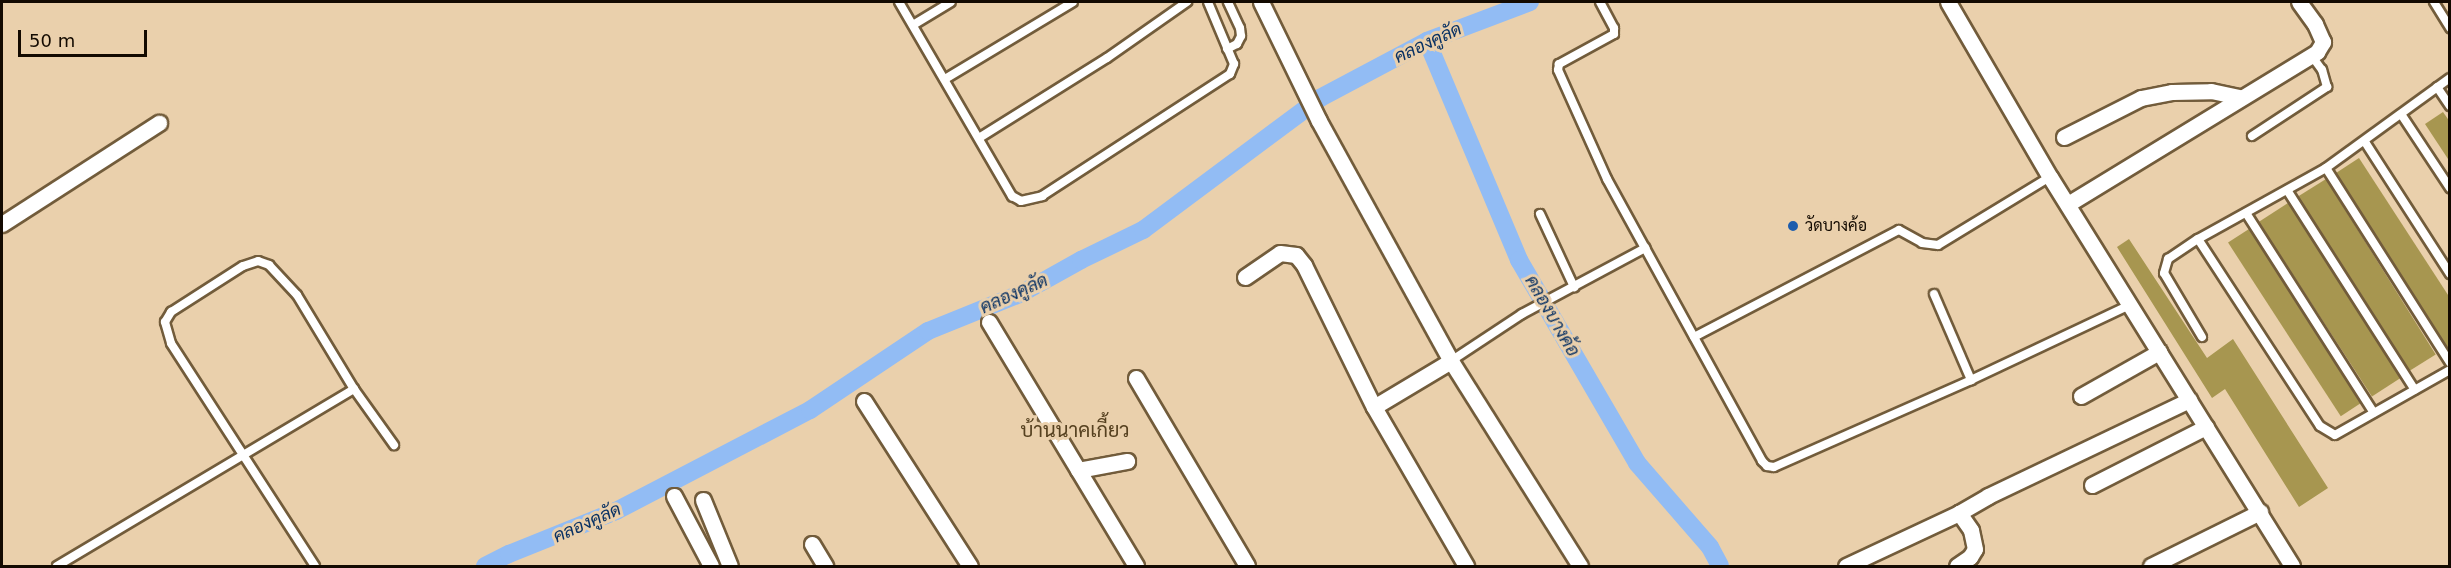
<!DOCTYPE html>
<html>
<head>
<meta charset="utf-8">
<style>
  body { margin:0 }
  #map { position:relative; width:2451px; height:568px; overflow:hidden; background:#ead0ac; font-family:"DejaVu Sans",Sarabun,sans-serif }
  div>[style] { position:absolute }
  .canal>* { height:18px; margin:-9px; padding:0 9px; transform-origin:9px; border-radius:9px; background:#92bcf4 }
  .building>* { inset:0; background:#a79650; transform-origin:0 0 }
  .roads { filter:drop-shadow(2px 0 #725c3b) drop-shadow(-2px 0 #725c3b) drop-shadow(0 2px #725c3b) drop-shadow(0 -2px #725c3b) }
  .service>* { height:8px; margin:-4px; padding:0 4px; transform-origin:4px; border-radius:4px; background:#fff }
  .minor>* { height:15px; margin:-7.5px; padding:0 7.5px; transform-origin:7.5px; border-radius:7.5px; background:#fff }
  .dots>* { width:16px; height:16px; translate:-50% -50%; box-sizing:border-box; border:3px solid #ead0ac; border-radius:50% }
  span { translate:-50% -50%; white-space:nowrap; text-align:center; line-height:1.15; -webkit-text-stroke:6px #ead0ac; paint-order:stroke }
  .poi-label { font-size:16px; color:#130a01 }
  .left { translate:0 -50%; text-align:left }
  .water-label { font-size:18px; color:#093163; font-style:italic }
  .quarter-label { font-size:20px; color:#564120 }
  .frame { position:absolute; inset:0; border:3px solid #130a01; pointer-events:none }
  .scale { position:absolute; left:18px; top:30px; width:129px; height:27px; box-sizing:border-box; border:3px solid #130a01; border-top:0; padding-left:8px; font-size:18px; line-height:21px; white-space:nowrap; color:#130a01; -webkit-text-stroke:4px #ead0ac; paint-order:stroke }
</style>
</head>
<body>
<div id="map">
  <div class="canal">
    <i style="left:1427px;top:41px;width:238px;rotate:67.2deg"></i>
    <i style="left:1519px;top:260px;width:235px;rotate:59.8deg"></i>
    <i style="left:1637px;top:463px;width:111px;rotate:49deg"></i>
    <i style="left:1710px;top:547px;width:21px;rotate:62deg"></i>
    <i style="left:485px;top:566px;width:27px;rotate:-27deg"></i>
    <i style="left:509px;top:554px;width:115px;rotate:-21.9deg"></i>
    <i style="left:616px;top:511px;width:219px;rotate:-27.5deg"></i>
    <i style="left:810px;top:410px;width:142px;rotate:-33.8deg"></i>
    <i style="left:928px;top:331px;width:101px;rotate:-22deg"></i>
    <i style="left:1022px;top:293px;width:68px;rotate:-29.2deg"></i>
    <i style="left:1081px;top:260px;width:69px;rotate:-25.8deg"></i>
    <i style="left:1143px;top:230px;width:221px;rotate:-36.7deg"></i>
    <i style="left:1320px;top:98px;width:121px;rotate:-28deg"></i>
    <i style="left:1427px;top:41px;width:110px;rotate:-20.7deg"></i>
  </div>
  <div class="building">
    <i style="clip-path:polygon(2443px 112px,2450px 122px,2450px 162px,2425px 124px)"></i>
    <i style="clip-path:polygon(2359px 158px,2450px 298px,2450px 346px,2447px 347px,2336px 173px)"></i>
    <i style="left:2326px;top:179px;width:207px;height:33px;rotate:58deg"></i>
    <i style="left:2288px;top:203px;width:208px;height:35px;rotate:57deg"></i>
    <i style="left:2249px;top:229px;width:207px;height:25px;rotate:57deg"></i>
    <i style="clip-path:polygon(2129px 239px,2207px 358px,2233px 339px,2328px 488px,2299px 507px,2225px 389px,2212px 398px,2117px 247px)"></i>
  </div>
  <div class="roads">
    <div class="service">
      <i style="left:899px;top:2px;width:225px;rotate:59.8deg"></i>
      <i style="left:1012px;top:196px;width:10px;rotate:29deg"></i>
      <i style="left:1021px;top:201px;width:22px;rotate:-13deg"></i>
      <i style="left:1042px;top:196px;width:224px;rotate:-33deg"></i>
      <i style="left:1230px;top:74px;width:11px;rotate:-68deg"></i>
      <i style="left:1234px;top:64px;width:67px;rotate:-112.8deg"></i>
      <i style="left:1600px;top:2px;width:30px;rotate:62deg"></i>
      <i style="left:1614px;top:28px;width:6px;rotate:90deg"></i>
      <i style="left:1614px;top:34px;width:63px;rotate:151.4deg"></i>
      <i style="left:1559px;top:64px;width:6px;rotate:99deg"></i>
      <i style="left:1558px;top:70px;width:120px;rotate:65.8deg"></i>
      <i style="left:1607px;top:179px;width:79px;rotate:61.2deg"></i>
      <i style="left:2434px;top:2px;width:31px;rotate:58deg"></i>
      <i style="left:913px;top:25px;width:44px;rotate:-31.2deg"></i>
      <i style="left:1227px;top:49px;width:11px;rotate:-27deg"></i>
      <i style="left:1237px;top:44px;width:9px;rotate:-63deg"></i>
      <i style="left:1241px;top:36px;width:8px;rotate:-97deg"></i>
      <i style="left:1240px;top:28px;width:29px;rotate:-115deg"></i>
      <i style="left:945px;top:79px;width:149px;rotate:-31deg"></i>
      <i style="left:2437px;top:87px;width:23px;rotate:56deg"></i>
      <i style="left:2401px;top:114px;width:89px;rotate:56.5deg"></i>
      <i style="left:2252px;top:136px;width:90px;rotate:-33.2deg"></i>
      <i style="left:2327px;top:87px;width:18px;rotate:-106deg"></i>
      <i style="left:2322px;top:70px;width:17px;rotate:-126deg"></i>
      <i style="left:979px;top:138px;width:151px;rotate:-32deg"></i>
      <i style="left:1107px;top:58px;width:98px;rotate:-35deg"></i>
      <i style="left:2365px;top:142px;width:157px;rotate:57.2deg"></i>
      <i style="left:2326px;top:168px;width:231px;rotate:57.5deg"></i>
      <i style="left:2287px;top:190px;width:237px;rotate:57.4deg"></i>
      <i style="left:2246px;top:213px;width:237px;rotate:57.4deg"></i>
      <i style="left:1540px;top:214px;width:81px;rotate:65deg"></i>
      <i style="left:2198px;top:239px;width:223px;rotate:56.9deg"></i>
      <i style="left:2320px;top:426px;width:17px;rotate:31deg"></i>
      <i style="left:2335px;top:435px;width:132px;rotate:-29.5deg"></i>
      <i style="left:1934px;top:294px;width:94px;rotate:66.7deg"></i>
      <i style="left:1694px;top:337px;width:231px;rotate:-27.6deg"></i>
      <i style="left:1899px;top:230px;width:26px;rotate:29deg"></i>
      <i style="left:1922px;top:243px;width:16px;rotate:7deg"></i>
      <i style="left:1938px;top:245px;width:131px;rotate:-31.3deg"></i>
      <i style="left:2202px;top:337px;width:74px;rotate:-120.7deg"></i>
      <i style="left:2164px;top:273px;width:15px;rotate:-74deg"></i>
      <i style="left:2168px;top:259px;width:36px;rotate:-34deg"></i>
      <i style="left:2198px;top:239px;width:146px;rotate:-29deg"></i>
      <i style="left:2326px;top:168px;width:153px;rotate:-36deg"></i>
      <i style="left:1451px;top:361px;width:85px;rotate:-33.5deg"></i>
      <i style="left:1522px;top:314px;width:140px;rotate:-28.2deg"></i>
      <i style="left:1645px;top:248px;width:243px;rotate:61.2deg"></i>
      <i style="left:1762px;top:461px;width:7px;rotate:45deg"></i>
      <i style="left:1767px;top:466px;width:7px;rotate:8deg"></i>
      <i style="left:1774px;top:467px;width:215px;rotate:-23.8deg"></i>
      <i style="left:1971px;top:380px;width:176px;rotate:-25.3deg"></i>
      <i style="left:57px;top:566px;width:346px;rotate:-30.8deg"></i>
      <i style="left:315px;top:566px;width:265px;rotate:-122.9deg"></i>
      <i style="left:171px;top:343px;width:22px;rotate:-106deg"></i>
      <i style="left:165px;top:322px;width:12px;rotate:-59deg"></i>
      <i style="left:171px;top:312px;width:85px;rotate:-32.6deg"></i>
      <i style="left:243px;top:266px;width:16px;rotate:-18deg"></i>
      <i style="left:258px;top:261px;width:12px;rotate:20deg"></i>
      <i style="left:269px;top:265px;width:41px;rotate:47deg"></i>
      <i style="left:297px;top:295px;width:110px;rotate:58.8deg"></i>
      <i style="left:354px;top:389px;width:69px;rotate:54.5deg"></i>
    </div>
    <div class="minor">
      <i style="left:1261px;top:2px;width:132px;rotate:64deg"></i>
      <i style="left:1319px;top:121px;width:274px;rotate:61.2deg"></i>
      <i style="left:1451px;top:361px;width:242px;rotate:57.8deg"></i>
      <i style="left:1948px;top:2px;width:203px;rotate:59.8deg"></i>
      <i style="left:2050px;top:177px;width:458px;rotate:58.1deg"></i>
      <i style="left:2064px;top:137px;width:86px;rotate:-26.9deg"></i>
      <i style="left:2141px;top:98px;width:32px;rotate:-11deg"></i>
      <i style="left:2172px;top:92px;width:39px;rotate:-1deg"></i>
      <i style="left:2211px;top:91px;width:30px;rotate:12deg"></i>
      <i style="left:2068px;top:204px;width:292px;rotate:-31.4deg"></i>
      <i style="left:2317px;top:52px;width:12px;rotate:-59deg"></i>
      <i style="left:2323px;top:42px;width:20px;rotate:-114deg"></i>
      <i style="left:2315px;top:24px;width:27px;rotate:-126deg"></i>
      <i style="left:2px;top:224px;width:187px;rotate:-32.8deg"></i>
      <i style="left:1245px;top:277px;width:42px;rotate:-34.4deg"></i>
      <i style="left:1280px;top:253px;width:16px;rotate:7deg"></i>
      <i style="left:1296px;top:255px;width:13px;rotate:51deg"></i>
      <i style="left:1304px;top:265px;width:158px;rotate:63.8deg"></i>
      <i style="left:1374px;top:407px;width:184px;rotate:59.9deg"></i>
      <i style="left:989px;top:322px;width:285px;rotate:58.9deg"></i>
      <i style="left:1136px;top:378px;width:218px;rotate:59.4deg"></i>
      <i style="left:2081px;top:396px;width:90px;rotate:-29.4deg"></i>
      <i style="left:864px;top:401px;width:196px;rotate:57.3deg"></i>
      <i style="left:1374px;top:407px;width:90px;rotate:-30.9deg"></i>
      <i style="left:1078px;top:470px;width:50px;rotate:-10.4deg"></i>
      <i style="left:2092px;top:485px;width:128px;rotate:-27deg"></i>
      <i style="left:674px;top:496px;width:79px;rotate:62.1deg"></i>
      <i style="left:703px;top:500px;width:71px;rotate:67.8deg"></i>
      <i style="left:812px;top:544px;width:26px;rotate:59deg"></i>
      <i style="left:1846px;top:566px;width:125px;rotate:-25.1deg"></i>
      <i style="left:1957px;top:566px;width:16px;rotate:-35deg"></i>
      <i style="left:1970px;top:557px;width:9px;rotate:-58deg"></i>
      <i style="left:1975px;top:549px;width:19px;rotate:-102deg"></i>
      <i style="left:1971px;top:530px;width:21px;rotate:-125deg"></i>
      <i style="left:1959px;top:513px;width:34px;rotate:-30deg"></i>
      <i style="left:1988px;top:496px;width:223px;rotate:-25.5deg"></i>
      <i style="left:2151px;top:566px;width:122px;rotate:-26.4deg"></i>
    </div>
  </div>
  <div class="dots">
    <i style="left:1793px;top:226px;background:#1c5cad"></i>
  </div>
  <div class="poi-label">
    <span class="left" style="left:1805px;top:226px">วัดบางค้อ</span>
  </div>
  <div class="water-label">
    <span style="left:1428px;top:43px;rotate:-25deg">คลองคูลัด</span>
    <span style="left:1014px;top:294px;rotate:-24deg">คลองคูลัด</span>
    <span style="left:1552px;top:316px;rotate:60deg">คลองบางค้อ</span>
    <span style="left:587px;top:523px;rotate:-24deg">คลองคูลัด</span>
  </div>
  <div class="quarter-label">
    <span style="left:1075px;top:430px">บ้านนาคเกี้ยว</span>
  </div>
  <div class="frame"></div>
  <div class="scale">50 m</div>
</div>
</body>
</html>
